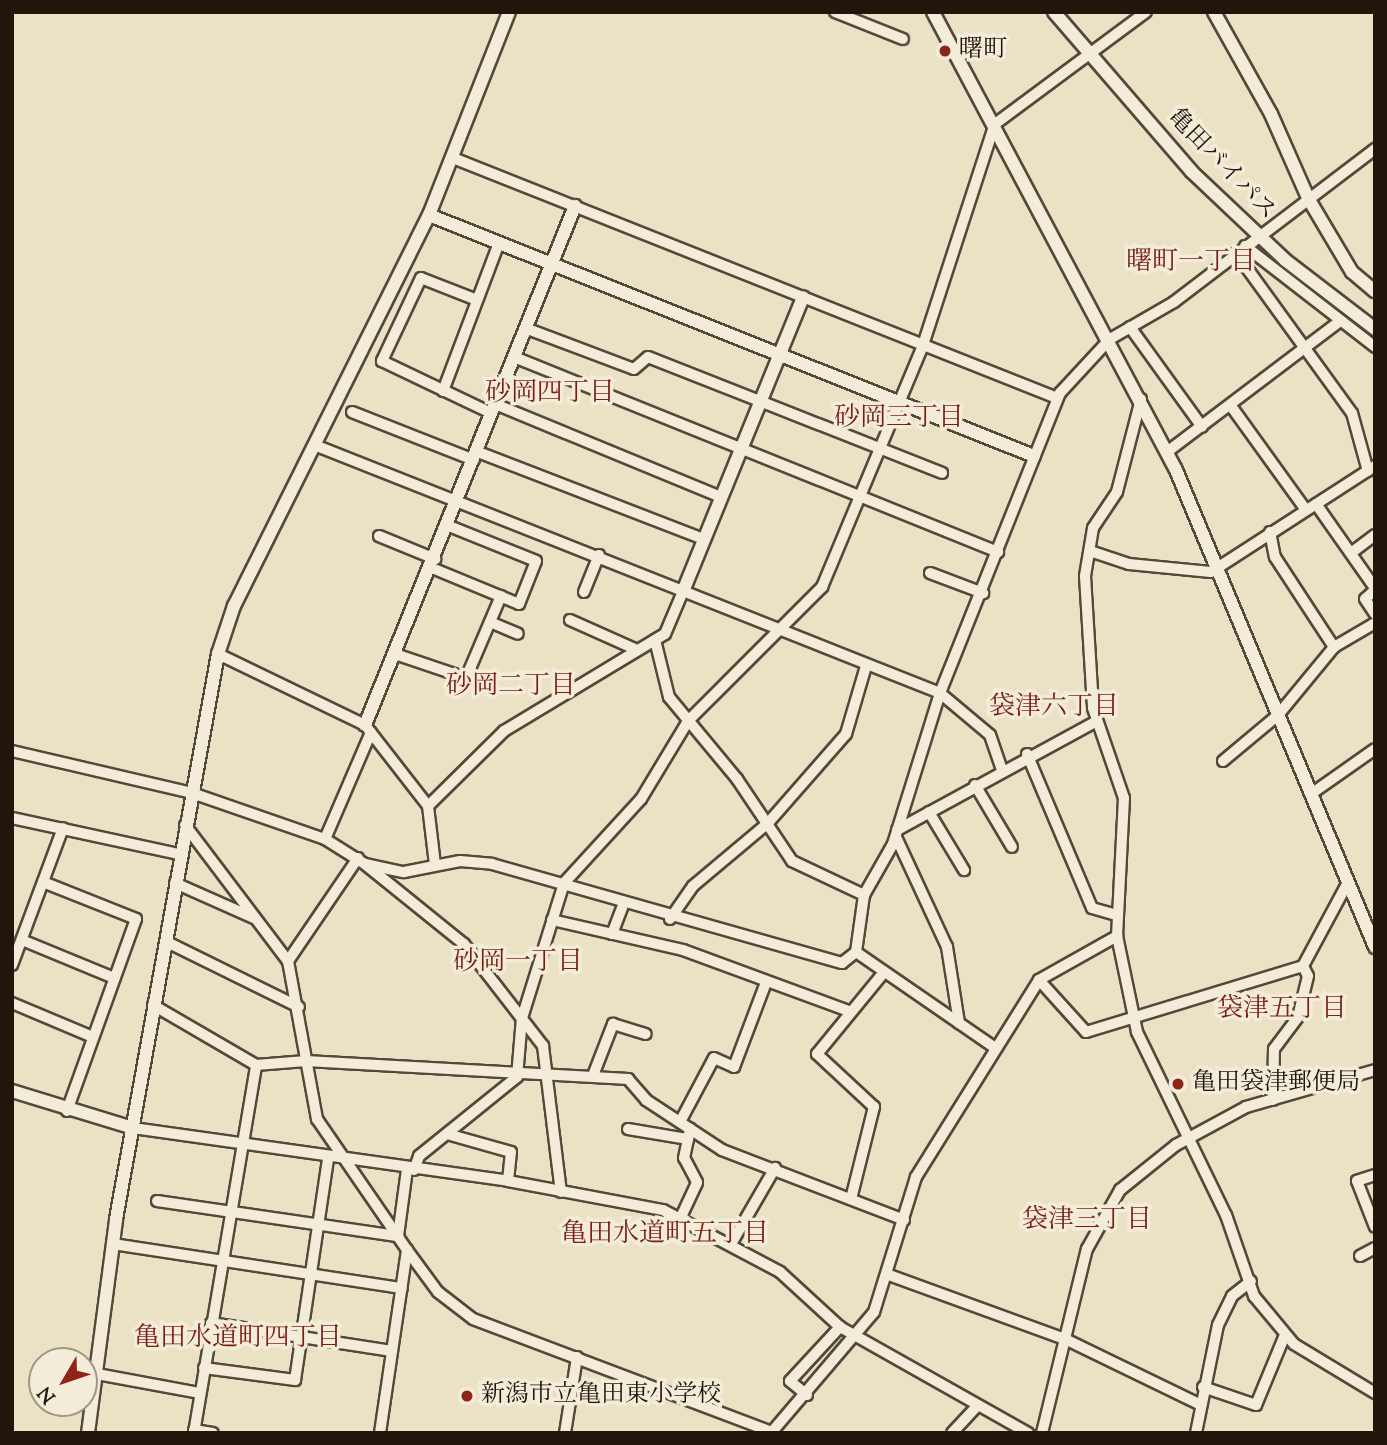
<!DOCTYPE html>
<html>
<head>
<meta charset="utf-8">
<style>
  body { margin:0 }
  #map { position:relative; width:1387px; height:1445px; overflow:hidden; background:#ebe1c4; font-family:"Sorts Mill Goudy","Noto Serif JP",serif }
  div>[style] { position:absolute }
  .roads { filter:drop-shadow(2px 0 #54483a) drop-shadow(-2px 0 #54483a) drop-shadow(0 2px #54483a) drop-shadow(0 -2px #54483a) }
  .street>* { height:10px; margin:-5px; padding:0 5px; transform-origin:5px; border-radius:5px; background:#f2ecd9 }
  .secondary>* { height:12px; margin:-6px; padding:0 6px; transform-origin:6px; border-radius:6px; background:#f2ecd9 }
  .dots>* { width:19px; height:19px; translate:-50% -50%; box-sizing:border-box; border:4px solid #f2ecd9; border-radius:50% }
  span { translate:-50% -50%; white-space:nowrap; text-align:center; line-height:1.15; -webkit-text-stroke:7px #f2ecd9; paint-order:stroke }
  .poi-label { font-size:24px; color:#21150c }
  .left { translate:0 -50%; text-align:left }
  .street-label { font-size:24px; color:#21150c }
  .neighbourhood-label { font-size:26px; color:#7a1f14 }
  .frame { position:absolute; inset:0; border:14px solid #21150c; pointer-events:none }
  .north { position:absolute; left:28px; top:1347px; width:70px; height:70px; box-sizing:border-box; background:#f2ecd9; border:2px solid #9e9687; border-radius:50%; rotate:231deg; font-size:19px; font-weight:700; line-height:28px; text-align:center; color:#21150c }
  .north::after { content:''; display:block; margin:auto; width:24px; height:32px; background:#8f2418; clip-path:polygon(50% 0,100% 100%,50% 72%,0 100%) }
</style>
</head>
<body>
<div id="map">
  <div class="roads">
    <div class="street">
      <i style="left:835px;top:12px;width:73px;rotate:21.7deg"></i>
      <i style="left:453px;top:158px;width:650px;rotate:21.67deg"></i>
      <i style="left:1245px;top:246px;width:165px;rotate:37.8deg"></i>
      <i style="left:1236px;top:253px;width:198px;rotate:54.1deg"></i>
      <i style="left:1352px;top:413px;width:60px;rotate:74.6deg"></i>
      <i style="left:477px;top:300px;width:60px;rotate:-158.6deg"></i>
      <i style="left:421px;top:278px;width:92px;rotate:115.2deg"></i>
      <i style="left:382px;top:361px;width:121px;rotate:25.5deg"></i>
      <i style="left:1130px;top:327px;width:123px;rotate:54.2deg"></i>
      <i style="left:525px;top:328px;width:116px;rotate:20.6deg"></i>
      <i style="left:634px;top:369px;width:18px;rotate:-41deg"></i>
      <i style="left:648px;top:357px;width:316px;rotate:21.5deg"></i>
      <i style="left:514px;top:357px;width:522px;rotate:21.94deg"></i>
      <i style="left:443px;top:391px;width:158px;rotate:-69.3deg"></i>
      <i style="left:1141px;top:399px;width:96px;rotate:104.5deg"></i>
      <i style="left:1117px;top:492px;width:43px;rotate:123.7deg"></i>
      <i style="left:1093px;top:528px;width:49px;rotate:99.5deg"></i>
      <i style="left:1085px;top:576px;width:132px;rotate:86.5deg"></i>
      <i style="left:1093px;top:708px;width:95px;rotate:71deg"></i>
      <i style="left:1124px;top:798px;width:138px;rotate:92.9deg"></i>
      <i style="left:1117px;top:936px;width:98px;rotate:78.2deg"></i>
      <i style="left:1137px;top:1032px;width:203px;rotate:64.1deg"></i>
      <i style="left:1226px;top:1215px;width:86px;rotate:70.9deg"></i>
      <i style="left:1254px;top:1296px;width:62px;rotate:50.2deg"></i>
      <i style="left:1294px;top:1344px;width:95px;rotate:31.2deg"></i>
      <i style="left:495px;top:404px;width:244px;rotate:22.4deg"></i>
      <i style="left:1231px;top:406px;width:128px;rotate:54.2deg"></i>
      <i style="left:352px;top:412px;width:131px;rotate:21.5deg"></i>
      <i style="left:317px;top:446px;width:670px;rotate:21.63deg"></i>
      <i style="left:940px;top:693px;width:65px;rotate:40deg"></i>
      <i style="left:990px;top:735px;width:36px;rotate:71deg"></i>
      <i style="left:478px;top:452px;width:242px;rotate:21.1deg"></i>
      <i style="left:1167px;top:452px;width:217px;rotate:-37.1deg"></i>
      <i style="left:1316px;top:504px;width:103px;rotate:54.9deg"></i>
      <i style="left:1270px;top:532px;width:25px;rotate:79deg"></i>
      <i style="left:1275px;top:557px;width:108px;rotate:56.8deg"></i>
      <i style="left:379px;top:536px;width:61px;rotate:22.3deg"></i>
      <i style="left:1090px;top:551px;width:41px;rotate:18.4deg"></i>
      <i style="left:1129px;top:564px;width:82px;rotate:5.6deg"></i>
      <i style="left:1211px;top:572px;width:195px;rotate:-32.9deg"></i>
      <i style="left:1351px;top:553px;width:30px;rotate:-37deg"></i>
      <i style="left:432px;top:568px;width:94px;rotate:22.5deg"></i>
      <i style="left:519px;top:604px;width:46px;rotate:-68.4deg"></i>
      <i style="left:536px;top:561px;width:94px;rotate:-158.1deg"></i>
      <i style="left:930px;top:573px;width:57px;rotate:20.7deg"></i>
      <i style="left:1375px;top:590px;width:13px;rotate:138deg"></i>
      <i style="left:1365px;top:599px;width:18px;rotate:56deg"></i>
      <i style="left:584px;top:592px;width:40px;rotate:-68deg"></i>
      <i style="left:570px;top:620px;width:73px;rotate:24.1deg"></i>
      <i style="left:490px;top:622px;width:30px;rotate:23deg"></i>
      <i style="left:655px;top:640px;width:59px;rotate:76.2deg"></i>
      <i style="left:669px;top:697px;width:107px;rotate:50.3deg"></i>
      <i style="left:737px;top:779px;width:99px;rotate:56.1deg"></i>
      <i style="left:792px;top:861px;width:80px;rotate:25.3deg"></i>
      <i style="left:218px;top:654px;width:163px;rotate:25.8deg"></i>
      <i style="left:365px;top:725px;width:103px;rotate:52.1deg"></i>
      <i style="left:428px;top:806px;width:59px;rotate:83.2deg"></i>
      <i style="left:398px;top:655px;width:72px;rotate:18.7deg"></i>
      <i style="left:466px;top:678px;width:89px;rotate:-66.9deg"></i>
      <i style="left:12px;top:751px;width:185px;rotate:13.1deg"></i>
      <i style="left:192px;top:793px;width:141px;rotate:19.1deg"></i>
      <i style="left:325px;top:839px;width:47px;rotate:32deg"></i>
      <i style="left:365px;top:864px;width:40px;rotate:12deg"></i>
      <i style="left:404px;top:872px;width:57px;rotate:-11.1deg"></i>
      <i style="left:460px;top:861px;width:32px;rotate:5deg"></i>
      <i style="left:492px;top:864px;width:364px;rotate:15.8deg"></i>
      <i style="left:842px;top:963px;width:18px;rotate:-38deg"></i>
      <i style="left:856px;top:952px;width:58px;rotate:-82deg"></i>
      <i style="left:864px;top:895px;width:59px;rotate:-60.4deg"></i>
      <i style="left:893px;top:844px;width:158px;rotate:-72.7deg"></i>
      <i style="left:940px;top:693px;width:323px;rotate:-68.2deg"></i>
      <i style="left:1060px;top:393px;width:74px;rotate:-47.2deg"></i>
      <i style="left:1110px;top:339px;width:74px;rotate:-30deg"></i>
      <i style="left:1174px;top:302px;width:253px;rotate:-37.3deg"></i>
      <i style="left:1027px;top:754px;width:167px;rotate:67.1deg"></i>
      <i style="left:1092px;top:908px;width:26px;rotate:16deg"></i>
      <i style="left:1223px;top:761px;width:72px;rotate:-39.9deg"></i>
      <i style="left:1278px;top:715px;width:88px;rotate:-50.5deg"></i>
      <i style="left:1334px;top:647px;width:48px;rotate:-30.3deg"></i>
      <i style="left:975px;top:785px;width:72px;rotate:59.2deg"></i>
      <i style="left:1311px;top:794px;width:78px;rotate:-35.1deg"></i>
      <i style="left:428px;top:806px;width:107px;rotate:-44.6deg"></i>
      <i style="left:504px;top:731px;width:188px;rotate:-31.1deg"></i>
      <i style="left:665px;top:634px;width:49px;rotate:-67.1deg"></i>
      <i style="left:929px;top:812px;width:68px;rotate:58.9deg"></i>
      <i style="left:12px;top:818px;width:171px;rotate:12.2deg"></i>
      <i style="left:185px;top:825px;width:171px;rotate:52.9deg"></i>
      <i style="left:897px;top:830px;width:228px;rotate:-28.6deg"></i>
      <i style="left:896px;top:837px;width:121px;rotate:65.1deg"></i>
      <i style="left:947px;top:947px;width:77px;rotate:81deg"></i>
      <i style="left:325px;top:839px;width:116px;rotate:-66.7deg"></i>
      <i style="left:358px;top:858px;width:125px;rotate:124.2deg"></i>
      <i style="left:288px;top:961px;width:161px;rotate:79.6deg"></i>
      <i style="left:317px;top:1119px;width:159px;rotate:55.5deg"></i>
      <i style="left:407px;top:1250px;width:52px;rotate:53.6deg"></i>
      <i style="left:438px;top:1292px;width:44px;rotate:37.6deg"></i>
      <i style="left:473px;top:1319px;width:322px;rotate:20.7deg"></i>
      <i style="left:366px;top:865px;width:126px;rotate:38.9deg"></i>
      <i style="left:464px;top:944px;width:129px;rotate:52.2deg"></i>
      <i style="left:543px;top:1046px;width:147px;rotate:83deg"></i>
      <i style="left:43px;top:882px;width:100px;rotate:21.7deg"></i>
      <i style="left:136px;top:919px;width:204px;rotate:109.8deg"></i>
      <i style="left:175px;top:883px;width:86px;rotate:23.9deg"></i>
      <i style="left:670px;top:919px;width:40px;rotate:-55.1deg"></i>
      <i style="left:693px;top:886px;width:98px;rotate:-40deg"></i>
      <i style="left:768px;top:823px;width:118px;rotate:-48.8deg"></i>
      <i style="left:846px;top:734px;width:71px;rotate:-73.6deg"></i>
      <i style="left:552px;top:920px;width:134px;rotate:12.9deg"></i>
      <i style="left:683px;top:950px;width:177px;rotate:20.2deg"></i>
      <i style="left:612px;top:934px;width:30px;rotate:-69deg"></i>
      <i style="left:22px;top:940px;width:100px;rotate:22.4deg"></i>
      <i style="left:167px;top:942px;width:147px;rotate:26.2deg"></i>
      <i style="left:856px;top:952px;width:169px;rotate:34.6deg"></i>
      <i style="left:12px;top:965px;width:146px;rotate:-69.6deg"></i>
      <i style="left:1039px;top:980px;width:70px;rotate:47.9deg"></i>
      <i style="left:1086px;top:1032px;width:227px;rotate:-16.9deg"></i>
      <i style="left:12px;top:1003px;width:88px;rotate:22.8deg"></i>
      <i style="left:153px;top:1005px;width:119px;rotate:30.2deg"></i>
      <i style="left:256px;top:1065px;width:50px;rotate:-4.6deg"></i>
      <i style="left:306px;top:1061px;width:323px;rotate:3.2deg"></i>
      <i style="left:628px;top:1079px;width:28px;rotate:49deg"></i>
      <i style="left:646px;top:1100px;width:91px;rotate:33.3deg"></i>
      <i style="left:722px;top:1150px;width:195px;rotate:21deg"></i>
      <i style="left:594px;top:1073px;width:53px;rotate:-68.8deg"></i>
      <i style="left:613px;top:1024px;width:34px;rotate:17deg"></i>
      <i style="left:1273px;top:1100px;width:51px;rotate:-88.9deg"></i>
      <i style="left:1274px;top:1049px;width:40px;rotate:-53deg"></i>
      <i style="left:1298px;top:1017px;width:42px;rotate:-76.3deg"></i>
      <i style="left:1308px;top:976px;width:11px;rotate:-117deg"></i>
      <i style="left:1303px;top:966px;width:95px;rotate:-61.8deg"></i>
      <i style="left:680px;top:1122px;width:72px;rotate:-62deg"></i>
      <i style="left:714px;top:1058px;width:22px;rotate:24deg"></i>
      <i style="left:734px;top:1067px;width:88px;rotate:-69.3deg"></i>
      <i style="left:133px;top:1128px;width:379px;rotate:8deg"></i>
      <i style="left:508px;top:1181px;width:158px;rotate:10.6deg"></i>
      <i style="left:663px;top:1210px;width:132px;rotate:27.9deg"></i>
      <i style="left:780px;top:1272px;width:81px;rotate:42.5deg"></i>
      <i style="left:840px;top:1327px;width:216px;rotate:29.4deg"></i>
      <i style="left:628px;top:1129px;width:61px;rotate:9.5deg"></i>
      <i style="left:447px;top:1134px;width:66px;rotate:15.7deg"></i>
      <i style="left:511px;top:1152px;width:29px;rotate:96deg"></i>
      <i style="left:414px;top:1170px;width:15px;rotate:-70deg"></i>
      <i style="left:419px;top:1156px;width:126px;rotate:-38.9deg"></i>
      <i style="left:517px;top:1077px;width:59px;rotate:-85.2deg"></i>
      <i style="left:522px;top:1018px;width:141px;rotate:-72.7deg"></i>
      <i style="left:564px;top:883px;width:114px;rotate:-47.5deg"></i>
      <i style="left:641px;top:799px;width:91px;rotate:-58.9deg"></i>
      <i style="left:688px;top:721px;width:190px;rotate:-45deg"></i>
      <i style="left:822px;top:587px;width:262px;rotate:-67.3deg"></i>
      <i style="left:923px;top:345px;width:232px;rotate:-72deg"></i>
      <i style="left:995px;top:124px;width:188px;rotate:-36.6deg"></i>
      <i style="left:1375px;top:1175px;width:19px;rotate:162deg"></i>
      <i style="left:1357px;top:1181px;width:49px;rotate:68.6deg"></i>
      <i style="left:852px;top:1195px;width:91px;rotate:-76deg"></i>
      <i style="left:874px;top:1107px;width:78px;rotate:-137.1deg"></i>
      <i style="left:817px;top:1054px;width:106px;rotate:-50.7deg"></i>
      <i style="left:157px;top:1201px;width:244px;rotate:8.3deg"></i>
      <i style="left:398px;top:1236px;width:68px;rotate:-82.3deg"></i>
      <i style="left:681px;top:1217px;width:38px;rotate:-65deg"></i>
      <i style="left:697px;top:1182px;width:27px;rotate:-118deg"></i>
      <i style="left:684px;top:1158px;width:30px;rotate:-78deg"></i>
      <i style="left:113px;top:1244px;width:292px;rotate:8.7deg"></i>
      <i style="left:731px;top:1244px;width:88px;rotate:-59.9deg"></i>
      <i style="left:1360px;top:1256px;width:17px;rotate:-28deg"></i>
      <i style="left:889px;top:1275px;width:187px;rotate:20deg"></i>
      <i style="left:1065px;top:1339px;width:149px;rotate:25.9deg"></i>
      <i style="left:211px;top:1323px;width:183px;rotate:8.8deg"></i>
      <i style="left:204px;top:1368px;width:92px;rotate:7.5deg"></i>
      <i style="left:295px;top:1380px;width:224px;rotate:-81.5deg"></i>
      <i style="left:97px;top:1374px;width:105px;rotate:10.5deg"></i>
      <i style="left:1203px;top:1387px;width:56px;rotate:18.8deg"></i>
      <i style="left:1256px;top:1405px;width:76px;rotate:-67.5deg"></i>
      <i style="left:807px;top:1395px;width:22px;rotate:-141deg"></i>
      <i style="left:790px;top:1381px;width:74px;rotate:-47.2deg"></i>
      <i style="left:194px;top:1430px;width:19px;rotate:9deg"></i>
      <i style="left:194px;top:1433px;width:373px;rotate:-80.4deg"></i>
      <i style="left:380px;top:1433px;width:185px;rotate:-81.6deg"></i>
      <i style="left:565px;top:1433px;width:77px;rotate:-81deg"></i>
      <i style="left:771px;top:1433px;width:159px;rotate:-49.6deg"></i>
      <i style="left:874px;top:1312px;width:141px;rotate:-72.7deg"></i>
      <i style="left:916px;top:1177px;width:232px;rotate:-58deg"></i>
      <i style="left:1039px;top:980px;width:90px;rotate:-29.4deg"></i>
      <i style="left:952px;top:1433px;width:37px;rotate:-47deg"></i>
      <i style="left:1042px;top:1433px;width:189px;rotate:-76.3deg"></i>
      <i style="left:1087px;top:1249px;width:68px;rotate:-60.8deg"></i>
      <i style="left:1120px;top:1190px;width:72px;rotate:-38.8deg"></i>
      <i style="left:1176px;top:1145px;width:80px;rotate:-28.5deg"></i>
      <i style="left:1246px;top:1107px;width:134px;rotate:-16deg"></i>
      <i style="left:1196px;top:1433px;width:110px;rotate:-78.5deg"></i>
      <i style="left:1218px;top:1325px;width:32px;rotate:-64deg"></i>
      <i style="left:1232px;top:1296px;width:24px;rotate:-38deg"></i>
    </div>
    <div class="secondary">
      <i style="left:933px;top:12px;width:518px;rotate:62.05deg"></i>
      <i style="left:1176px;top:470px;width:517px;rotate:67.35deg"></i>
      <i style="left:1054px;top:12px;width:211px;rotate:49.2deg"></i>
      <i style="left:1192px;top:172px;width:128px;rotate:43.4deg"></i>
      <i style="left:1285px;top:260px;width:113px;rotate:37.5deg"></i>
      <i style="left:1214px;top:12px;width:117px;rotate:60.8deg"></i>
      <i style="left:1271px;top:114px;width:92px;rotate:66.2deg"></i>
      <i style="left:1308px;top:198px;width:86px;rotate:59.3deg"></i>
      <i style="left:1352px;top:272px;width:30px;rotate:40deg"></i>
      <i style="left:429px;top:215px;width:651px;rotate:21.72deg"></i>
      <i style="left:684px;top:589px;width:315px;rotate:-67.8deg"></i>
      <i style="left:365px;top:725px;width:560px;rotate:-67.97deg"></i>
      <i style="left:12px;top:1091px;width:127px;rotate:17deg"></i>
      <i style="left:88px;top:1433px;width:216px;rotate:-82.5deg"></i>
      <i style="left:116px;top:1219px;width:574px;rotate:-79.77deg"></i>
      <i style="left:218px;top:654px;width:51px;rotate:-71.6deg"></i>
      <i style="left:234px;top:606px;width:437px;rotate:-63.5deg"></i>
      <i style="left:429px;top:215px;width:218px;rotate:-68.5deg"></i>
    </div>
  </div>
  <div class="dots">
    <i style="left:945px;top:51px;background:#8f2418"></i>
    <i style="left:1178px;top:1084px;background:#8f2418"></i>
    <i style="left:467px;top:1396px;background:#8f2418"></i>
  </div>
  <div class="poi-label">
    <span class="left" style="left:959px;top:51px">曙町</span>
    <span class="left" style="left:1192px;top:1084px">亀田袋津郵便局</span>
    <span class="left" style="left:481px;top:1396px">新潟市立亀田東小学校</span>
  </div>
  <div class="street-label">
    <span style="left:1221px;top:165px;rotate:46deg">亀田バイパス</span>
  </div>
  <div class="neighbourhood-label">
    <span style="left:1191px;top:263px">曙町一丁目</span>
    <span style="left:550px;top:394px">砂岡四丁目</span>
    <span style="left:899px;top:419px">砂岡三丁目</span>
    <span style="left:511px;top:687px">砂岡二丁目</span>
    <span style="left:1054px;top:708px">袋津六丁目</span>
    <span style="left:518px;top:963px">砂岡一丁目</span>
    <span style="left:1282px;top:1010px">袋津五丁目</span>
    <span style="left:1087px;top:1221px">袋津三丁目</span>
    <span style="left:665px;top:1235px">亀田水道町五丁目</span>
    <span style="left:238px;top:1339px">亀田水道町四丁目</span>
  </div>
  <div class="frame"></div>
  <div class="north">N</div>
</div>
</body>
</html>
